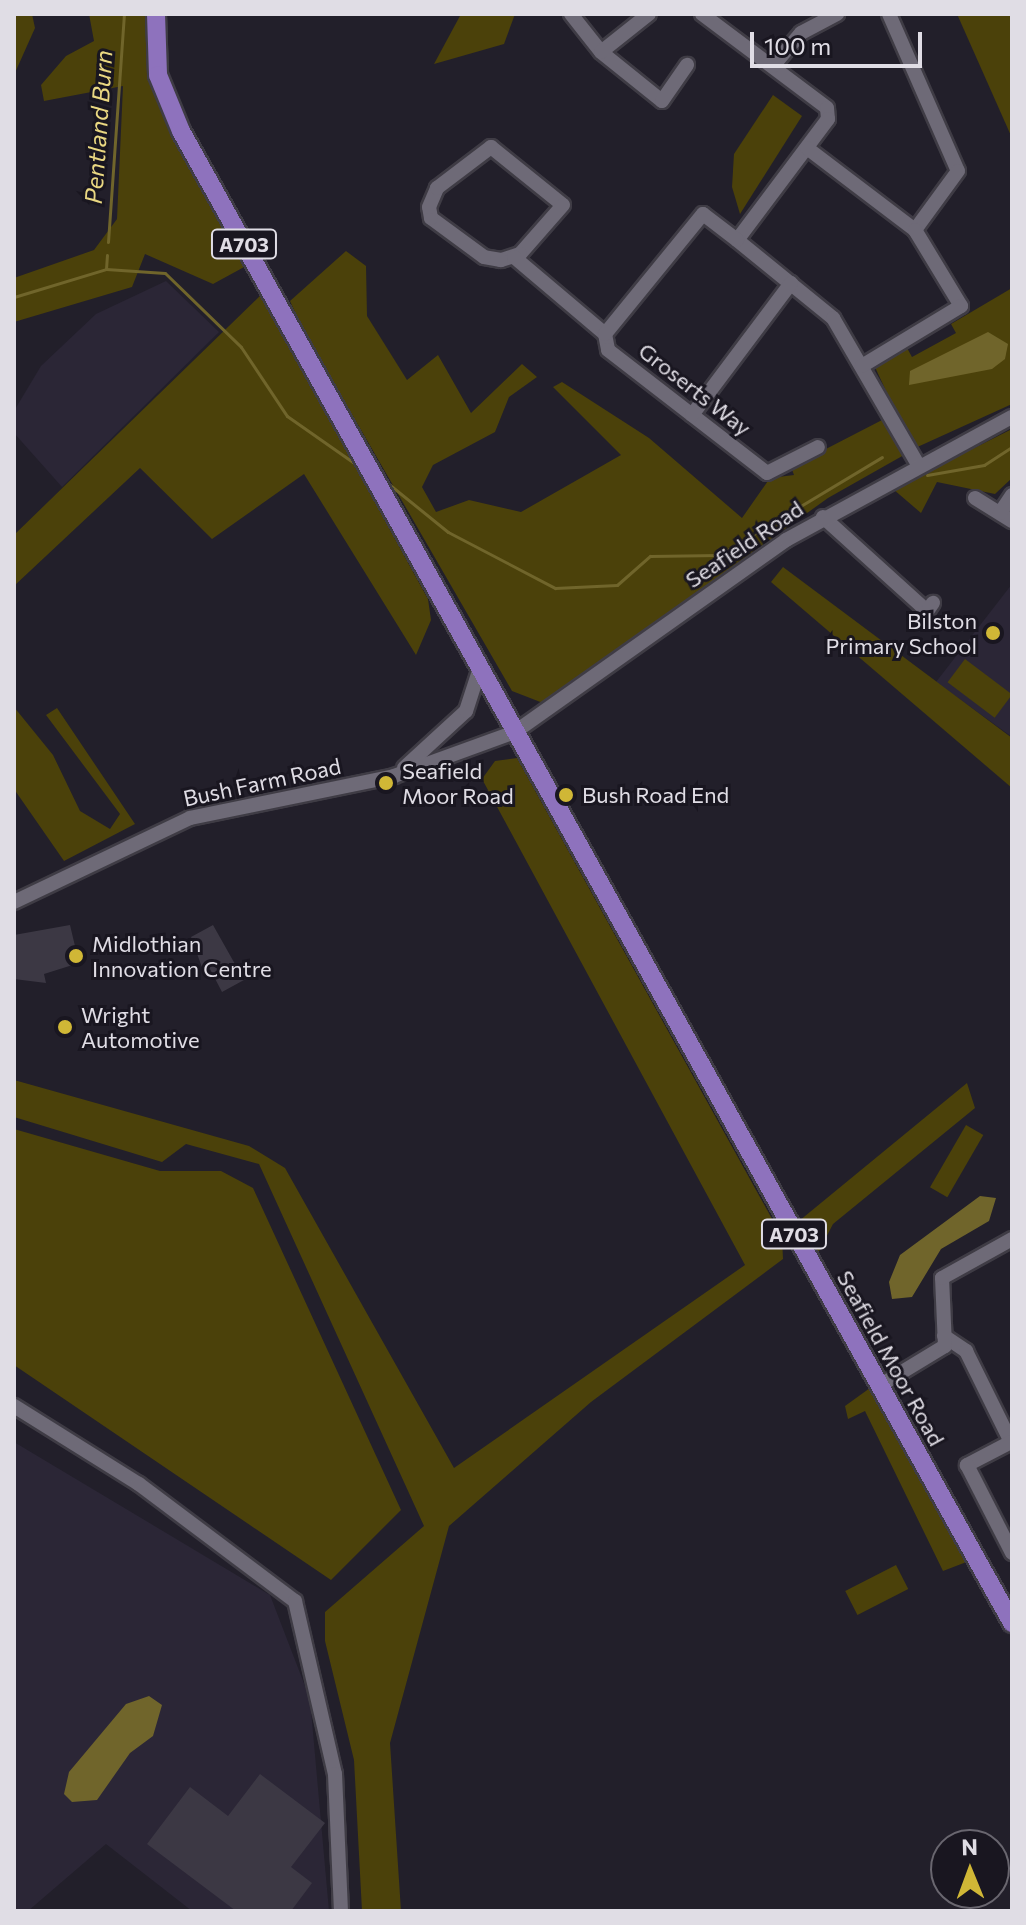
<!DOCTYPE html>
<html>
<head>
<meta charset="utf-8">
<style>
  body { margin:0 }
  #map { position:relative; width:1026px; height:1925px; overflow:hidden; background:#221f2a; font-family:Commissioner,sans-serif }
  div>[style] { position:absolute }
  .built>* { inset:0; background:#2b2636 }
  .green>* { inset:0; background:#4b410a; transform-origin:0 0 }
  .water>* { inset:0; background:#70652b }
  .stream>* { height:3px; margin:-1.5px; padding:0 1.5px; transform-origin:1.5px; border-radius:1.5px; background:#70652b }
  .building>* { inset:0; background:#3c3844 }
  .roads { filter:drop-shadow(2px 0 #3f3c45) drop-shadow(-2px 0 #3f3c45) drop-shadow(0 2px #3f3c45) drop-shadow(0 -2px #3f3c45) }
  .minor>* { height:14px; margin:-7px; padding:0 7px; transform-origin:7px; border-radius:7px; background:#6e6a77 }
  .major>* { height:18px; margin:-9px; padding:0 9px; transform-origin:9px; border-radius:9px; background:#8e72bd }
  .dots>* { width:22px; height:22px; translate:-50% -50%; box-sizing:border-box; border:4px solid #191620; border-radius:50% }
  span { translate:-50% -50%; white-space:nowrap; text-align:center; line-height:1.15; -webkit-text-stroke:6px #191620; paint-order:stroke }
  .shield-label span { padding:2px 6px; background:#191620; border:2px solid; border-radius:6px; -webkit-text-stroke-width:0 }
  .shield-label { font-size:20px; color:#e0dde5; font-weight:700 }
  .street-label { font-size:22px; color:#e0dde5 }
  .poi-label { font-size:22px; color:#e0dde5 }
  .right { translate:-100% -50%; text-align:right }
  .left { translate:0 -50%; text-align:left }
  .water-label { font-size:24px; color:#ead882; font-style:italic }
  .frame { position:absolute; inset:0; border:16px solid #e0dde5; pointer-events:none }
  .north { position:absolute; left:930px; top:1829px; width:80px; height:80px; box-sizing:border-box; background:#191620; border:2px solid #69666f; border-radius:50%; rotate:359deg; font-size:22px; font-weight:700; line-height:32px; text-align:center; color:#e0dde5 }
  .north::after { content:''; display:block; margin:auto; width:28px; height:36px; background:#d0b736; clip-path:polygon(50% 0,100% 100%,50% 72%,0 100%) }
  .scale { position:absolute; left:750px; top:32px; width:172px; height:36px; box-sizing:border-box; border:4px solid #e0dde5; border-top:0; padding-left:10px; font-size:24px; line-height:28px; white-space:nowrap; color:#e0dde5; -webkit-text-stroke:6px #191620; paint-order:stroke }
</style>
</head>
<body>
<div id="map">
  <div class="built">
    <i style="clip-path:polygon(166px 281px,219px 332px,62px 487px,14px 433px,14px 411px,41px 366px,96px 314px)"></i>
    <i style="clip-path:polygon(1012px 584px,1012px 737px,936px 682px)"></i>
    <i style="clip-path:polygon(14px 1442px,270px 1595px,310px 1699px,329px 1911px,192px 1911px,106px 1844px,28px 1911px,14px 1911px)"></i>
  </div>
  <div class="green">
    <i style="clip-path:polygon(14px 14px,32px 14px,35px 28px,14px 75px)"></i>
    <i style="clip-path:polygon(89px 14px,148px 14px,147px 78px,246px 266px,213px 284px,145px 254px,132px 287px,14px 322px,14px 278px,94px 250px,117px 219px,123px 86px,44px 101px,41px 85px,66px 56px,94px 41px)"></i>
    <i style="clip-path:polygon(461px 14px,515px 14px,504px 44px,434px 64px)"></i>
    <i style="clip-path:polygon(957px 14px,1012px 14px,1012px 138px)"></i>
    <i style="clip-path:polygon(773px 95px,802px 116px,740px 214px,732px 187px,734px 154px)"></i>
    <i style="clip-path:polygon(346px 251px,366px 266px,367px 316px,407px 380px,438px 355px,471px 413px,522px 364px,537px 377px,509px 397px,495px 432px,433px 465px,422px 487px,436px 512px,469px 500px,521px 512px,621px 455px,553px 387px,562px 382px,649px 438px,742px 518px,770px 478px,794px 475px,791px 467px,884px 419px,904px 455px,828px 498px,543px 703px,512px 691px,302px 328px,290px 301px)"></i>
    <i style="clip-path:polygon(1012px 288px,1012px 404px,913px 449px,874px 365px,907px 348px,912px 357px,956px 333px,951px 324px)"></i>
    <i style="clip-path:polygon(261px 295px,428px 599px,431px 620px,416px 655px,304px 474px,212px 539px,140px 468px,14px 586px,14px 535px)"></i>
    <i style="clip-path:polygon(1012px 429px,1012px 478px,995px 494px,937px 482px,921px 513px,893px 489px)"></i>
    <i style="clip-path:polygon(783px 567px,1012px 738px,1012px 788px,771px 582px)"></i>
    <i style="left:965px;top:659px;width:59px;height:29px;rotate:37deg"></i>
    <i style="clip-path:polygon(14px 707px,53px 755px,80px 811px,110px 829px,120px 814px,46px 715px,57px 708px,135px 824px,64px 861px,14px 789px)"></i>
    <i style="clip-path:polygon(517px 758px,782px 1237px,783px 1259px,591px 1402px,449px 1526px,390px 1743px,401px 1911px,362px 1911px,354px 1760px,325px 1641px,325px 1612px,424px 1526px,259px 1164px,186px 1144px,162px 1162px,14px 1117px,14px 1080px,249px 1146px,285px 1168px,454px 1468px,745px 1265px,482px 779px,495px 761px)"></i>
    <i style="clip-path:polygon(967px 1083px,975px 1108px,833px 1224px,818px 1253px,799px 1221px)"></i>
    <i style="left:966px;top:1125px;width:20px;height:72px;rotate:30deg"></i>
    <i style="clip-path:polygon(14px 1129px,160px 1171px,221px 1171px,253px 1188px,401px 1510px,331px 1580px,14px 1365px)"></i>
    <i style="clip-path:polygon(870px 1388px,875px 1398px,969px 1561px,943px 1571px,865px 1411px,848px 1419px,845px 1406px)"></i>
    <i style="left:896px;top:1565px;width:27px;height:57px;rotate:63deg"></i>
  </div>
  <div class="water">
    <i style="clip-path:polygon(988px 332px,1008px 344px,1005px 359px,992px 369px,909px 385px,910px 371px)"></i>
    <i style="clip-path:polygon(980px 1196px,996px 1198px,989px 1221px,941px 1249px,912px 1297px,892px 1299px,889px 1282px,900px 1255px)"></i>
    <i style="clip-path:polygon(149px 1696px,162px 1705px,153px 1736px,130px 1753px,97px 1800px,72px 1802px,64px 1794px,69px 1772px,126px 1704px)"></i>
  </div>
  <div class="stream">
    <i style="left:108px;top:242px;width:229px;rotate:-86deg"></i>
    <i style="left:106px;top:269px;width:14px;rotate:-86deg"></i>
    <i style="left:14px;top:297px;width:96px;rotate:-16.9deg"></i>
    <i style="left:106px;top:269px;width:59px;rotate:3.9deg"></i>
    <i style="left:165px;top:273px;width:106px;rotate:44.2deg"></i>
    <i style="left:241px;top:347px;width:83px;rotate:56.3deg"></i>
    <i style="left:287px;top:416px;width:85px;rotate:35deg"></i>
    <i style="left:927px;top:475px;width:58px;rotate:-10deg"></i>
    <i style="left:984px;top:465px;width:33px;rotate:-33deg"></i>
    <i style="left:385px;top:481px;width:81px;rotate:39deg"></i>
    <i style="left:448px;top:532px;width:121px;rotate:27.6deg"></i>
    <i style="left:555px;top:588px;width:62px;rotate:-2.8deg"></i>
    <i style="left:617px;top:585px;width:44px;rotate:-41.3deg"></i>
    <i style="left:650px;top:556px;width:69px;rotate:-0.8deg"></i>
    <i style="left:719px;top:555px;width:190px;rotate:-31deg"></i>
  </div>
  <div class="building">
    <i style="clip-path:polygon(70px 925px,79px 963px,44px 974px,46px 983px,14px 979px,14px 935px)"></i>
    <i style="clip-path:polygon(213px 925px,244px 980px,222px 992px,210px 969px,204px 973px,191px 937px)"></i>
    <i style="clip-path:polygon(260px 1774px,325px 1823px,291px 1867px,312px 1883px,291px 1911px,236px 1911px,147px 1844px,190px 1787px,228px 1816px)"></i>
  </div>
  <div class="roads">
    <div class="minor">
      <i style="left:571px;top:14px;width:48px;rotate:51.7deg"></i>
      <i style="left:601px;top:52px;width:78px;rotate:38.8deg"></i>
      <i style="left:662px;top:101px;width:44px;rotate:-55.2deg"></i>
      <i style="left:702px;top:14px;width:156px;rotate:36.9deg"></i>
      <i style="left:827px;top:108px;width:11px;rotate:85deg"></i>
      <i style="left:828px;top:119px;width:151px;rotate:126.9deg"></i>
      <i style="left:737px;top:240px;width:124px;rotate:39.1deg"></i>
      <i style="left:833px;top:318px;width:168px;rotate:59.9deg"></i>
      <i style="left:889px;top:14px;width:171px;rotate:66.3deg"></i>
      <i style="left:958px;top:171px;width:73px;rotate:126.1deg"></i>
      <i style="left:601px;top:52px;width:61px;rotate:-38.4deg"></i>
      <i style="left:773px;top:66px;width:43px;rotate:-49.7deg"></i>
      <i style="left:801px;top:33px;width:41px;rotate:-27.8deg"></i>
      <i style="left:491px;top:147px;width:92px;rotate:38.9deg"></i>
      <i style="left:563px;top:205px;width:65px;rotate:131.3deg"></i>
      <i style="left:520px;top:254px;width:20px;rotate:162deg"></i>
      <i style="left:501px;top:260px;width:17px;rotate:-170deg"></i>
      <i style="left:484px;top:257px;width:66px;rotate:-143.7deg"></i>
      <i style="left:431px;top:218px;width:11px;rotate:-100deg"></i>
      <i style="left:429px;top:207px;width:21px;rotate:-67deg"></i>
      <i style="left:437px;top:188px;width:68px;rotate:-37.2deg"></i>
      <i style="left:807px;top:148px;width:136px;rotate:37.2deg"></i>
      <i style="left:915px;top:230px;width:89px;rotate:58.8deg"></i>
      <i style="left:961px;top:306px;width:116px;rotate:148.8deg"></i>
      <i style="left:514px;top:257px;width:119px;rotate:40.2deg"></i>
      <i style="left:605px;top:334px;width:16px;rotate:79deg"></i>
      <i style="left:608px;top:350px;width:201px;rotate:37.7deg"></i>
      <i style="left:767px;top:473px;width:57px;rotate:-27deg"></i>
      <i style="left:605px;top:334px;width:155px;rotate:-50.8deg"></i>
      <i style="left:703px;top:214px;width:43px;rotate:37.4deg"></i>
      <i style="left:692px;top:415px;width:165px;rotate:-53.1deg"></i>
      <i style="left:975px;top:498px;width:44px;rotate:31.9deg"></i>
      <i style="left:1000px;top:513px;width:22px;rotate:-56deg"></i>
      <i style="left:823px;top:517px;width:140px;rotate:42.1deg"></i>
      <i style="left:921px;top:620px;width:21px;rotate:-55deg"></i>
      <i style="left:404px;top:768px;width:84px;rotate:-42.6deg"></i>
      <i style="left:466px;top:711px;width:45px;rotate:-72deg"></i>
      <i style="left:14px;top:902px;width:195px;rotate:-25.5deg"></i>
      <i style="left:190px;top:818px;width:208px;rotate:-11.6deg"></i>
      <i style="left:394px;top:776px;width:129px;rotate:-20deg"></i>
      <i style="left:515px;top:732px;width:332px;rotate:-35.3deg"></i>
      <i style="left:786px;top:540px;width:257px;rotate:-28.6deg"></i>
      <i style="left:944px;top:1336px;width:27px;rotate:34deg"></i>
      <i style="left:966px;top:1351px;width:102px;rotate:63.7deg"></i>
      <i style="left:1011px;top:1442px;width:50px;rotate:152.4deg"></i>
      <i style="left:967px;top:1465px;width:99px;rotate:62.9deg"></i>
      <i style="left:879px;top:1386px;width:77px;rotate:-31.2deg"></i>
      <i style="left:945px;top:1346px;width:68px;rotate:-92.5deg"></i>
      <i style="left:942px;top:1278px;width:80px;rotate:-29.1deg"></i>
      <i style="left:14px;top:1406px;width:147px;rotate:32deg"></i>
      <i style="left:139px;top:1484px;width:195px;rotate:36.9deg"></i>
      <i style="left:295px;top:1601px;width:178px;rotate:77deg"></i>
      <i style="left:335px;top:1774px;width:137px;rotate:87.5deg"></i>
    </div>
    <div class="major">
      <i style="left:156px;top:14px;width:61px;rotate:88.1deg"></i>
      <i style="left:158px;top:75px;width:61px;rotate:67.7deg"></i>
      <i style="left:181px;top:131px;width:1708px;rotate:60.88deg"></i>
    </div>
  </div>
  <div class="dots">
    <i style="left:993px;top:633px;background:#d0b736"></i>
    <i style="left:386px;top:783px;background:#d0b736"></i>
    <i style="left:566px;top:795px;background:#d0b736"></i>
    <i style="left:76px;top:956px;background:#d0b736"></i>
    <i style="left:65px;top:1027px;background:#d0b736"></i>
  </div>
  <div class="shield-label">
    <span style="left:244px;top:244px">A703</span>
    <span style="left:794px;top:1234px">A703</span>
  </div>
  <div class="street-label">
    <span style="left:695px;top:389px;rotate:38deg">Groserts Way</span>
    <span style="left:744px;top:544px;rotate:-34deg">Seafield Road</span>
    <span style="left:262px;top:782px;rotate:-12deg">Bush Farm Road</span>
    <span style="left:891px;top:1358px;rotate:61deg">Seafield Moor Road</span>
  </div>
  <div class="poi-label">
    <span class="right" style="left:977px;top:633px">Bilston<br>Primary School</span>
    <span class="left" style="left:402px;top:783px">Seafield<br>Moor Road</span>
    <span class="left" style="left:582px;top:795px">Bush Road End</span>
    <span class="left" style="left:92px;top:956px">Midlothian<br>Innovation Centre</span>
    <span class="left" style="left:81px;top:1027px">Wright<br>Automotive</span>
  </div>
  <div class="water-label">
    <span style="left:98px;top:127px;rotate:-86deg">Pentland Burn</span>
  </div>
  <div class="frame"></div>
  <div class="north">N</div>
  <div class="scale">100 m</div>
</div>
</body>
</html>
